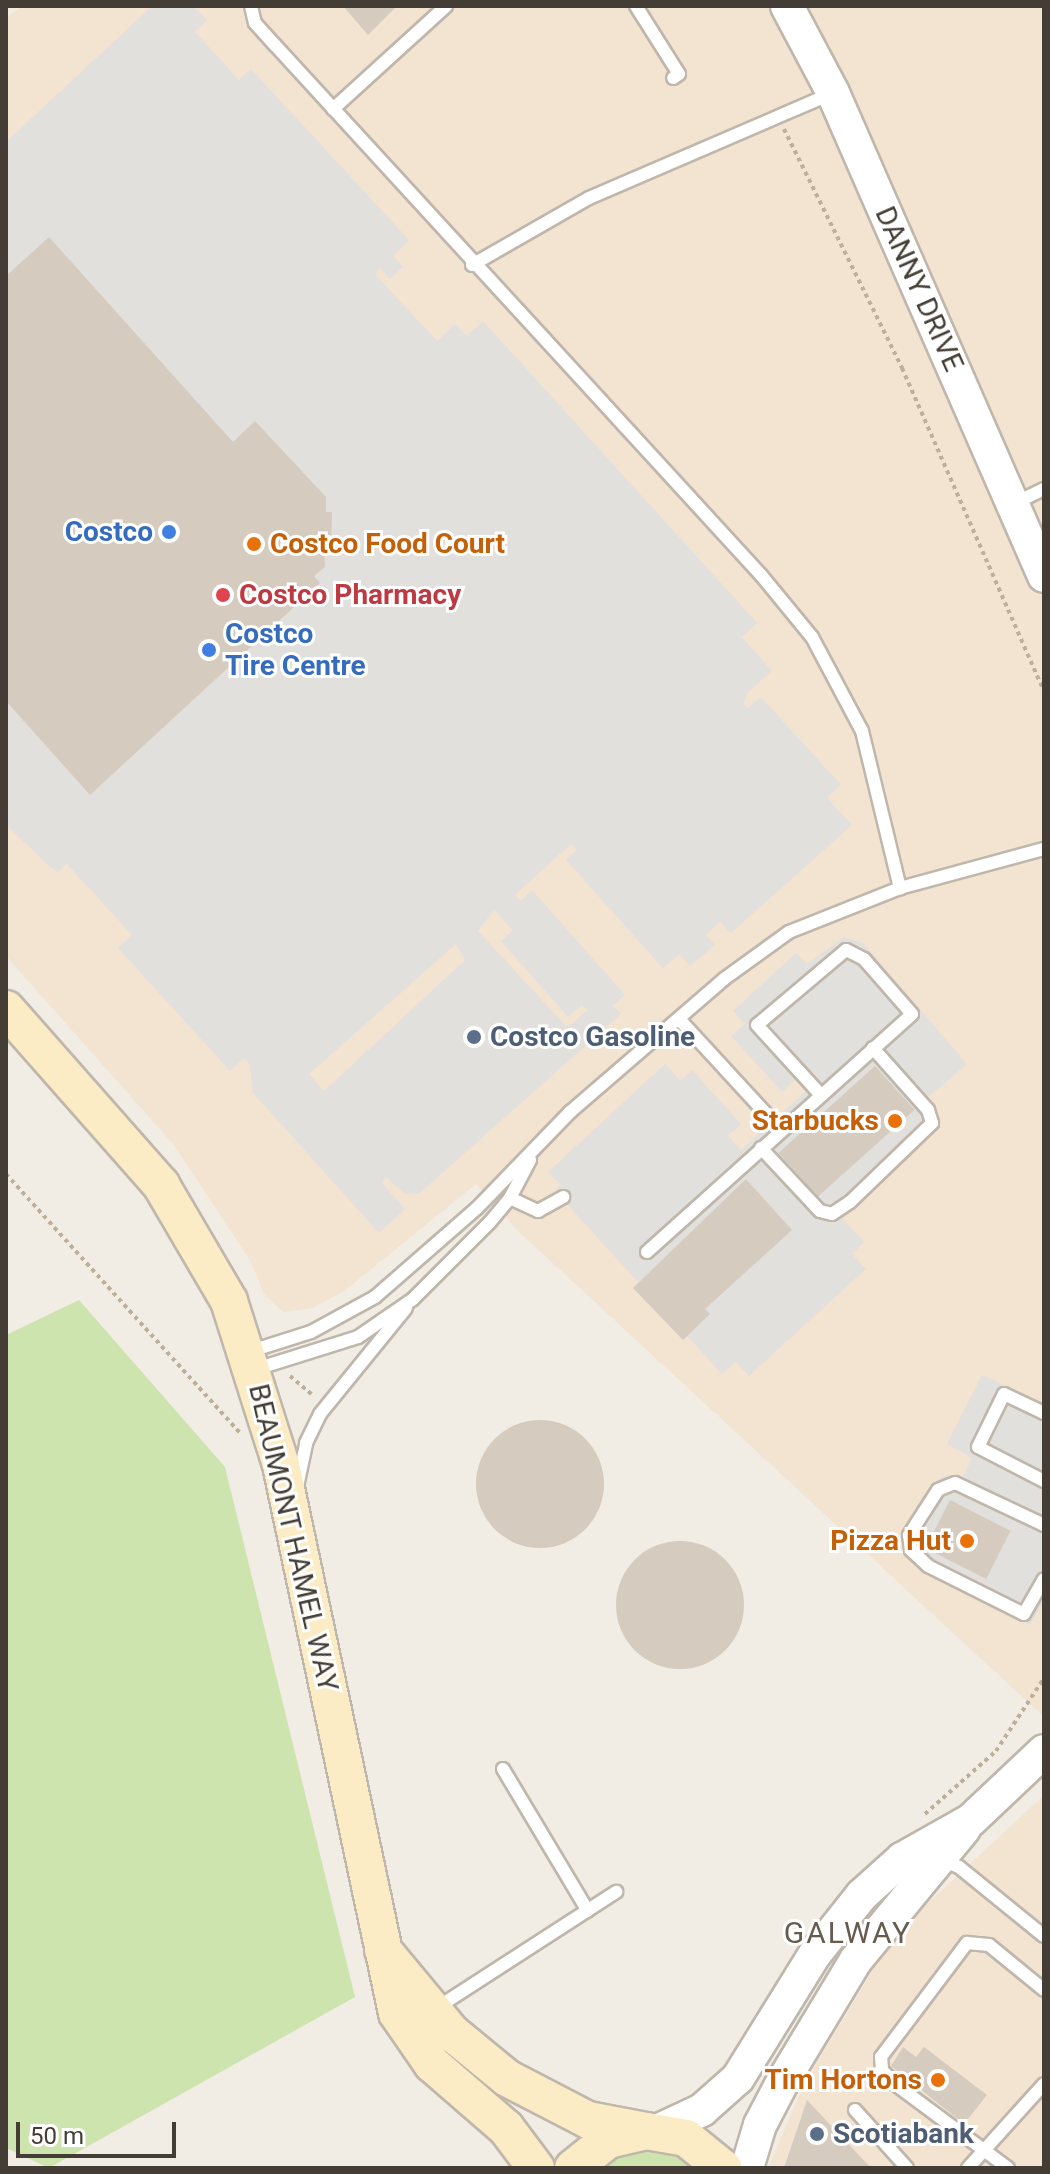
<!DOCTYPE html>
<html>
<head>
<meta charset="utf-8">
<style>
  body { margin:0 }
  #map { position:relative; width:1050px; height:2174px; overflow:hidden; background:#f1ede5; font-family:Roboto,sans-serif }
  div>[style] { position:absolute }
  .commercial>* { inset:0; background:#f3e3d1 }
  .green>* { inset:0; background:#cee4af }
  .parking>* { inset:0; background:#e2e0dd }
  .building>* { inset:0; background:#d5cbbe; transform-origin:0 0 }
  .round { border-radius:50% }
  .path>* { height:4px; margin-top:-2px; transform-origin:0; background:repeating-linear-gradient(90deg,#bdaf9a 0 4px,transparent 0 8px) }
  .roads { filter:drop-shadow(2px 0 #bfb7ab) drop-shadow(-2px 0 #bfb7ab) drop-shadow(0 2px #bfb7ab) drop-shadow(0 -2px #bfb7ab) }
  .service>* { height:12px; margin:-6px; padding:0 6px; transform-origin:6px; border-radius:6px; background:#fff }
  .tertiary>* { height:32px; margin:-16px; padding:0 16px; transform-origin:16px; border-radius:16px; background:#fff }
  .secondary>* { height:36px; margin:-18px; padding:0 18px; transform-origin:18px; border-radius:18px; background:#fbecc5 }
  .dots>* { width:22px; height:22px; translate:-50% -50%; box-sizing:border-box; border:4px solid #fff; border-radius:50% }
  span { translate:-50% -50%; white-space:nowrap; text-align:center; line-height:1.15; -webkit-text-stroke:6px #fff; paint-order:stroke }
  .street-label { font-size:28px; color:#433d35 }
  .shop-label { font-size:28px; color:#366cbe; font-weight:700 }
  .right { translate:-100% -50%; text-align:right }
  .left { translate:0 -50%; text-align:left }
  .food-label { font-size:28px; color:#c56008; font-weight:700 }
  .health-label { font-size:28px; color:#be3a42; font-weight:700 }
  .service-label { font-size:28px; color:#4e5e75; font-weight:700 }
  .neighbourhood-label { font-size:30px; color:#665b4d; letter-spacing:2px }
  .frame { position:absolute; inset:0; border:8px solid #433d35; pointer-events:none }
  .scale { position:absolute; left:16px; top:2122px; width:160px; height:36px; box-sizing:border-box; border:4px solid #433d35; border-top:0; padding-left:10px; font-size:24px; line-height:28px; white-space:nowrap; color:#433d35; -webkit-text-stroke:6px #fff; paint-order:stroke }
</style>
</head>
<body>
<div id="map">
  <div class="commercial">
    <i style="clip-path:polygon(21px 6px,1044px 6px,1044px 1717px,518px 1231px,476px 1184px,343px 1292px,312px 1308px,283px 1312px,264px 1294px,251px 1262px,173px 1144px,6px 956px,6px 19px)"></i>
    <i style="clip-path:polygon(1044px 1795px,1044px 2168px,768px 2168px,804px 2084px,883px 1953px,915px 1915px)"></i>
  </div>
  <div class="green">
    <i style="clip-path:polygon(79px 1300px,225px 1467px,355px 1997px,49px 2168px,6px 2148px,6px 1335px)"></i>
    <i style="clip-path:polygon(640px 2148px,668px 2151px,698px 2168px,594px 2168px,614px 2154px)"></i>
  </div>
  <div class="parking">
    <i style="clip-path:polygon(evenodd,152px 6px,193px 6px,207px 20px,195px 32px,239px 80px,251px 69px,409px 240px,393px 256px,403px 267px,390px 279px,380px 268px,375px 274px,437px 341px,455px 324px,467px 336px,483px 321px,757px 623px,742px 637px,772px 671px,747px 693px,744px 704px,748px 708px,761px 697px,841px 785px,827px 798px,852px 825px,731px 933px,720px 922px,706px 935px,715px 945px,690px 966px,679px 954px,663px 968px,566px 860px,577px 850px,571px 844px,515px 895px,521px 901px,532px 890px,625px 995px,613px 1006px,621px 1014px,420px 1193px,405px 1194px,386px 1177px,382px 1183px,405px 1209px,379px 1233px,253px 1093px,250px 1065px,244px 1058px,230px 1071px,118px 948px,132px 935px,67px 864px,57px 873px,6px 825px,6px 142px,152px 6px,494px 910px,513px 930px,501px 941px,568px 1017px,582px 1005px,587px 1010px,572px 1024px,566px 1026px,478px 931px,494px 910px,152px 6px,456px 944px,465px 960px,324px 1091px,309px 1074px,456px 944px)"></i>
    <i style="clip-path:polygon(844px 937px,863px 943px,967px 1064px,926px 1099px,938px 1113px,934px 1131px,841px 1217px,864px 1242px,852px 1254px,866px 1269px,749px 1376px,736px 1362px,722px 1374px,555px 1191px,561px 1185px,548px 1172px,665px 1064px,681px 1081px,692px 1070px,741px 1124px,728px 1136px,741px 1150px,806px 1091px,796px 1079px,782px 1092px,731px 1036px,745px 1024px,733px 1011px,796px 953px,807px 964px)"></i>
    <i style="clip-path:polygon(982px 1375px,1044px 1403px,1044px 1601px,1030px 1625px,919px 1569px,904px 1546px,906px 1530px,931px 1484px,944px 1476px,963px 1477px,972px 1458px,947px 1444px)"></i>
  </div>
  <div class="building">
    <i style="clip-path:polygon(343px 6px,397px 6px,368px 35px)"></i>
    <i style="clip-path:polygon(49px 237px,233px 442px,255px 421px,326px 497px,326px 512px,332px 512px,331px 551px,324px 551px,325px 567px,314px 576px,320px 583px,90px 795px,6px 701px,6px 276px)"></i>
    <i style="left:875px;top:1066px;width:59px;height:130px;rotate:48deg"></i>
    <i style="clip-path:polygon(746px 1179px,792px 1230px,705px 1309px,710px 1314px,683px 1340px,633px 1288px)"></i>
    <i class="round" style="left:476px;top:1420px;width:128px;height:128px"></i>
    <i style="left:950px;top:1500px;width:68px;height:54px;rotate:27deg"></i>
    <i class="round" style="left:616px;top:1541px;width:128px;height:128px"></i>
    <i style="clip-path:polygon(903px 2047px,916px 2057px,924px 2047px,987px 2095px,964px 2124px,891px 2066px)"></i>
    <i style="clip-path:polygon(807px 2100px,871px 2168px,784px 2168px)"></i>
  </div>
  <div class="path">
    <i style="left:784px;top:129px;width:267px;rotate:63.7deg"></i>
    <i style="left:902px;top:368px;width:353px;rotate:66.3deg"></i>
    <i style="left:6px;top:1174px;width:350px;rotate:47.9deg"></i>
    <i style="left:290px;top:1376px;width:31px;rotate:40deg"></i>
    <i style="left:925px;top:1814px;width:95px;rotate:-41.6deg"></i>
    <i style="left:996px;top:1751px;width:87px;rotate:-56.7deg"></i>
  </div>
  <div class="roads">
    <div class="service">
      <i style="left:251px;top:6px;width:17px;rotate:77deg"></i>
      <i style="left:255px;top:23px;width:30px;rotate:48deg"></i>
      <i style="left:275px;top:45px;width:719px;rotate:47.48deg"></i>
      <i style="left:761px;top:575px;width:80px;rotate:50.6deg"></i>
      <i style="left:812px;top:637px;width:106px;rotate:62deg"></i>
      <i style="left:862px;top:731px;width:162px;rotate:76.4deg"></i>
      <i style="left:636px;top:6px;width:80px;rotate:57.7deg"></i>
      <i style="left:679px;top:74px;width:7px;rotate:146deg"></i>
      <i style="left:333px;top:109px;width:153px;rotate:-42.3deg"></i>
      <i style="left:472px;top:265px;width:135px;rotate:-29.8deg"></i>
      <i style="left:589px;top:198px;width:262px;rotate:-23.3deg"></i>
      <i style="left:1013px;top:504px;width:34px;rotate:-26deg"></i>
      <i style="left:679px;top:1019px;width:151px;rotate:47.4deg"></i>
      <i style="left:761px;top:1148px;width:86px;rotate:46.9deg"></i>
      <i style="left:820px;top:1211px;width:12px;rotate:14deg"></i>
      <i style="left:832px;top:1214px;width:22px;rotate:-34deg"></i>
      <i style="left:850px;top:1202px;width:114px;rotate:-43.9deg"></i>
      <i style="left:932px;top:1123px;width:14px;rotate:-107deg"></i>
      <i style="left:928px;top:1110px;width:83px;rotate:-131.6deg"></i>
      <i style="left:510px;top:1198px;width:31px;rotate:25deg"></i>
      <i style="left:538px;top:1211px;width:29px;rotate:-29deg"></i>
      <i style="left:647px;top:1252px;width:356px;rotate:-41.9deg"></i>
      <i style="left:912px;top:1014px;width:73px;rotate:-131.1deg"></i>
      <i style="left:864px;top:959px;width:20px;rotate:-153deg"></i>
      <i style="left:846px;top:950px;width:116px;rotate:139.9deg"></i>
      <i style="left:757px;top:1025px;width:95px;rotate:47.6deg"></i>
      <i style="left:248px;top:1352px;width:66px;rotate:-17.6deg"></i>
      <i style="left:311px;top:1332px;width:73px;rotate:-28.7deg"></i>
      <i style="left:375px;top:1297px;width:135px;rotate:-41.1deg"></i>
      <i style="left:477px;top:1208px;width:134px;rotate:-45.9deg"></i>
      <i style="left:570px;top:1112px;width:203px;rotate:-40.8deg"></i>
      <i style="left:724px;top:979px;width:80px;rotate:-35.9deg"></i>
      <i style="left:789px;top:932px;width:119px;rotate:-21.6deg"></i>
      <i style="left:900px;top:888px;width:149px;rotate:-15.2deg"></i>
      <i style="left:256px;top:1369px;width:107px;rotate:-17.4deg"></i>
      <i style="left:358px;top:1337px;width:67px;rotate:-34.6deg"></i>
      <i style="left:413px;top:1299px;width:109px;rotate:-45deg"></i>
      <i style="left:490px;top:1222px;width:31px;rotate:-50deg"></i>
      <i style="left:510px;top:1198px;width:43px;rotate:-62.2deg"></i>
      <i style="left:1044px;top:1413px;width:44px;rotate:-154.6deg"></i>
      <i style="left:1004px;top:1394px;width:59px;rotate:116.1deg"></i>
      <i style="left:978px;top:1447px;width:74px;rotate:27.3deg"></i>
      <i style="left:298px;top:1482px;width:40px;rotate:-78deg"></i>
      <i style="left:306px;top:1443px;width:32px;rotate:-64deg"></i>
      <i style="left:320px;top:1414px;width:136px;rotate:-50.9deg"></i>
      <i style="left:1044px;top:1525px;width:98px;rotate:-154.7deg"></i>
      <i style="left:955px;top:1483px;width:18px;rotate:158deg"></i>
      <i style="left:938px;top:1490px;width:54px;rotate:122.8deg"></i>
      <i style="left:909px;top:1535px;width:15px;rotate:82deg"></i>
      <i style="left:911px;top:1550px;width:23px;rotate:43deg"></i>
      <i style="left:928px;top:1566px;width:107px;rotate:26.6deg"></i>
      <i style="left:1024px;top:1614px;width:40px;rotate:-60.3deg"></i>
      <i style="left:503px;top:1769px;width:165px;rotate:59.1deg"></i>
      <i style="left:941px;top:1860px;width:19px;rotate:21deg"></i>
      <i style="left:959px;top:1867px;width:109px;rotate:39.1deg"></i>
      <i style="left:435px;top:2009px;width:216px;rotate:-32.9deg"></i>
      <i style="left:855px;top:2110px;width:78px;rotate:48.1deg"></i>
      <i style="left:968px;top:2168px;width:113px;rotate:-47.9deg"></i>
      <i style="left:1008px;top:2168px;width:141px;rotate:-143.4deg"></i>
      <i style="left:895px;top:2084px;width:19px;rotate:-133deg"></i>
      <i style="left:882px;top:2070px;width:13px;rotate:-94deg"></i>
      <i style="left:881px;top:2057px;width:143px;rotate:-53deg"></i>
      <i style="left:967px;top:1943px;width:22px;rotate:5deg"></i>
      <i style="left:989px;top:1945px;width:71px;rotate:39.3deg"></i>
    </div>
    <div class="tertiary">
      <i style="left:787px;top:6px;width:98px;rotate:62.1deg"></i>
      <i style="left:833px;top:93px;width:527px;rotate:66.4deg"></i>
      <i style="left:655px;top:2132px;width:52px;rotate:-25.1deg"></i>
      <i style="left:702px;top:2110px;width:48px;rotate:-41.6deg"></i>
      <i style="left:738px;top:2078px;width:146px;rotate:-58.2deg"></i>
      <i style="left:815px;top:1954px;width:75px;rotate:-51.5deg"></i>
      <i style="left:862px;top:1895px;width:54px;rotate:-42deg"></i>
      <i style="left:902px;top:1859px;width:79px;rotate:-29.5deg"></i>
      <i style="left:971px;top:1820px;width:100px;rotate:-43.4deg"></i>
      <i style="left:747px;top:2168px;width:45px;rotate:-73.2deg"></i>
      <i style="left:760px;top:2125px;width:50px;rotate:-62.4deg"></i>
      <i style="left:783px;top:2081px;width:141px;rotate:-58.9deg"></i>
      <i style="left:856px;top:1960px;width:170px;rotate:-50.5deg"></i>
    </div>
    <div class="secondary">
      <i style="left:6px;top:1009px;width:235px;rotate:48.6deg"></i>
      <i style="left:161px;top:1185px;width:134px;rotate:59.6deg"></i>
      <i style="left:229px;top:1301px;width:172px;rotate:72.4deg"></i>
      <i style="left:281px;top:1465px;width:560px;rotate:78.05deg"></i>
      <i style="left:397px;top:2013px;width:62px;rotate:55.5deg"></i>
      <i style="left:432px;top:2064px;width:98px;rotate:40.9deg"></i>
      <i style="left:506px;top:2128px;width:50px;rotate:53.1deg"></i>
      <i style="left:383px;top:1950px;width:107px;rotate:50.3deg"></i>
      <i style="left:451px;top:2032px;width:72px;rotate:39.4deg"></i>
      <i style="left:507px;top:2078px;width:91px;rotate:27.4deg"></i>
      <i style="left:588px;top:2120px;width:59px;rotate:10.7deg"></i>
      <i style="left:573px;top:2168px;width:45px;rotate:-38.7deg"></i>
      <i style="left:608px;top:2140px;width:39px;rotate:-13deg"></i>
      <i style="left:646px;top:2131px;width:41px;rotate:9.9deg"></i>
      <i style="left:686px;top:2138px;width:48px;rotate:39deg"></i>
    </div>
  </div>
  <div class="dots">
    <i style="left:169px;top:532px;background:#3f7fe0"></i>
    <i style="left:254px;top:544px;background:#e8710a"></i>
    <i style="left:223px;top:595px;background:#e0444e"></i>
    <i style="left:209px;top:650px;background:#3f7fe0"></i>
    <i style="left:474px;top:1037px;background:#5c6f8a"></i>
    <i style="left:895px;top:1121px;background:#e8710a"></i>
    <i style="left:967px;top:1541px;background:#e8710a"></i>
    <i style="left:938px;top:2080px;background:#e8710a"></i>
    <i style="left:817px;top:2134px;background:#5c6f8a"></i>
  </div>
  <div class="street-label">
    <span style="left:919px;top:289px;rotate:66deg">DANNY DRIVE</span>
    <span style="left:293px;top:1538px;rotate:77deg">BEAUMONT HAMEL WAY</span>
  </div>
  <div class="shop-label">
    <span class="right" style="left:153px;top:532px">Costco</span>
    <span class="left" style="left:225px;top:650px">Costco<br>Tire Centre</span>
  </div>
  <div class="food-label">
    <span class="left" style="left:270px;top:544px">Costco Food Court</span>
    <span class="right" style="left:879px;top:1121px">Starbucks</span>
    <span class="right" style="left:951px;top:1541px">Pizza Hut</span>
    <span class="right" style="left:922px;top:2080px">Tim Hortons</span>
  </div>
  <div class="health-label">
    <span class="left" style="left:239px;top:595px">Costco Pharmacy</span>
  </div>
  <div class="service-label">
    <span class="left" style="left:490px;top:1037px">Costco Gasoline</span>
    <span class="left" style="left:833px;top:2134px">Scotiabank</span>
  </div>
  <div class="neighbourhood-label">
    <span style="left:848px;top:1933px">GALWAY</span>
  </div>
  <div class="frame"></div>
  <div class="scale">50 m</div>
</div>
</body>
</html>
